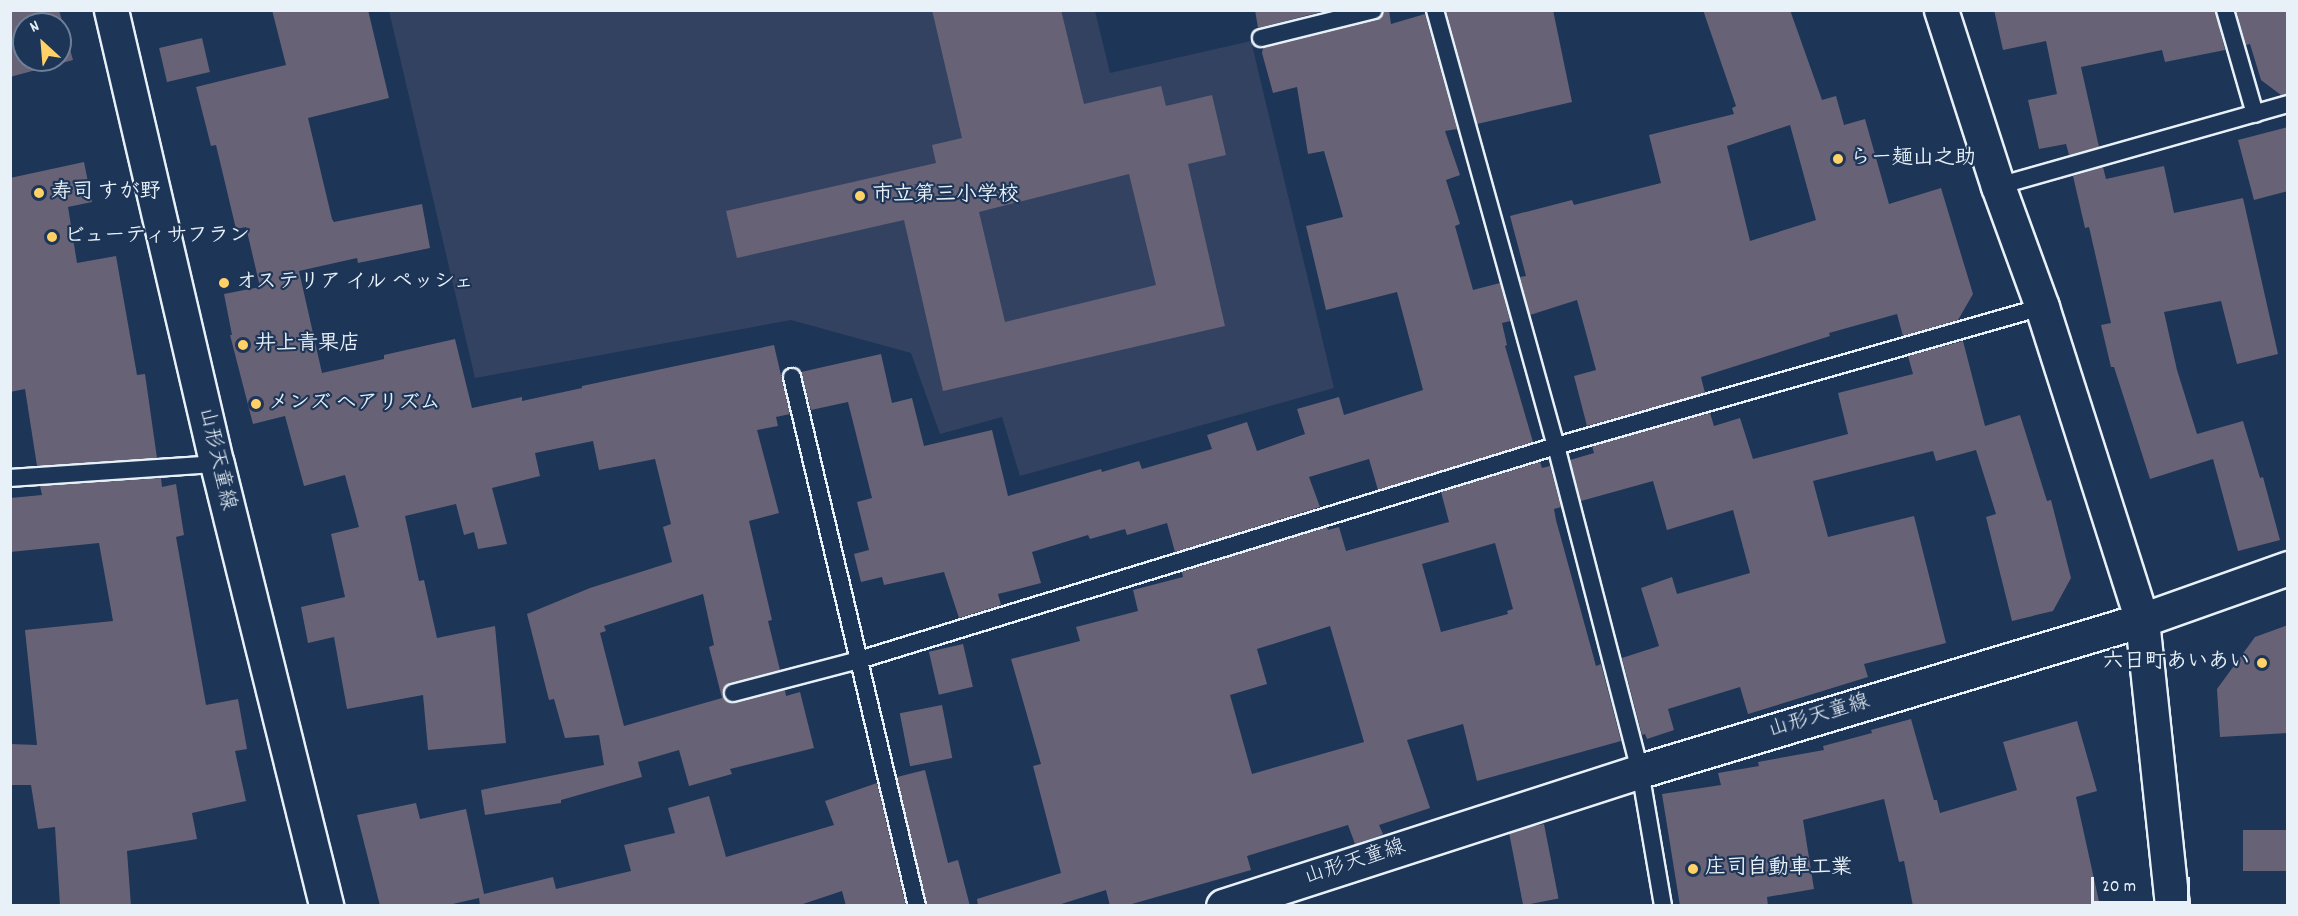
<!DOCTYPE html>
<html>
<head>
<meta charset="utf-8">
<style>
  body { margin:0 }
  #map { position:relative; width:2298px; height:916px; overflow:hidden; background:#1d3557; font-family:Dekko,"Klee One",sans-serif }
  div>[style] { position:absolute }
  .built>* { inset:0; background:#344261 }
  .building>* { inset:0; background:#686277; transform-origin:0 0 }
  .roads { filter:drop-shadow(2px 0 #e8f1f8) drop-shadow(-2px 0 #e8f1f8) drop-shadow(0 2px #e8f1f8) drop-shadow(0 -2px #e8f1f8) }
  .service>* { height:16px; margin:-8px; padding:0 8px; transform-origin:8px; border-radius:8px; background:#1d3557 }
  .tertiary>* { height:33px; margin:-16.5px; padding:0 16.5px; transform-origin:16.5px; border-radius:16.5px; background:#1d3557 }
  .primary>* { height:33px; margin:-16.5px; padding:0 16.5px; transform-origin:16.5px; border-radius:16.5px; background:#1d3557 }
  .dots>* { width:16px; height:16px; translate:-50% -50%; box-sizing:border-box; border:3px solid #1d3557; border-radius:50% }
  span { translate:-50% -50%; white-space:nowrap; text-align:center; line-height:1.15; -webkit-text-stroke:4.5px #1d3557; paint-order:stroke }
  .poi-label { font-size:21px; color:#e8f1f8; font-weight:700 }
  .left { translate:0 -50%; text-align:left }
  .right { translate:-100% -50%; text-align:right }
  .street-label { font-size:21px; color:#e8f1f8 }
  .frame { position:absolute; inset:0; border:12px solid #e8f1f8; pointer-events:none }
  .north { position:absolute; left:12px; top:12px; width:60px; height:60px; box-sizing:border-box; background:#1d3557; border:2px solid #6e8097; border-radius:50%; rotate:334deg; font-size:16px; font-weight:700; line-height:24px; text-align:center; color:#e8f1f8 }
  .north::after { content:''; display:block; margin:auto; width:21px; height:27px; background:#ffd166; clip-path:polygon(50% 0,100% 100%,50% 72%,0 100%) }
  .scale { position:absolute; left:2091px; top:877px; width:99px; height:27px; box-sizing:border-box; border:3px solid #e8f1f8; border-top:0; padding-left:8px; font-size:18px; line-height:21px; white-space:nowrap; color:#e8f1f8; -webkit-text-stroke:4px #1d3557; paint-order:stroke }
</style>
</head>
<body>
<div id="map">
  <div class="built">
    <i style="clip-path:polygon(389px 11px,1095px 11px,1110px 73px,1251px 41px,1334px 388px,1020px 476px,1002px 417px,940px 434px,911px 353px,791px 320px,475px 378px)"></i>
  </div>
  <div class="building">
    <i style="clip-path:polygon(evenodd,10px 10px,59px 10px,73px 60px,10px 77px,10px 10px,24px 24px,60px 24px,60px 60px,24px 60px,24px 24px)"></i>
    <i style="clip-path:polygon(evenodd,272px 10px,368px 10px,389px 98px,308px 118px,332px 219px,334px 222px,422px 204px,430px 248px,358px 263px,357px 258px,299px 271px,322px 373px,384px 359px,384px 355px,455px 339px,472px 408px,522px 397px,522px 401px,582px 388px,582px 386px,774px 345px,790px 414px,776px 417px,778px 426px,757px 430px,779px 513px,749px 521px,772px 620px,768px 621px,780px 670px,730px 683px,725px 686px,723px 695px,726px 701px,735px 703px,785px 690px,786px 696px,800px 692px,814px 748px,730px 769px,732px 774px,689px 786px,679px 750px,638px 762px,642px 777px,561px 800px,561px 803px,485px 815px,481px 790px,604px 765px,599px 735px,565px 738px,554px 699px,549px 700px,527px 614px,590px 588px,672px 562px,663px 527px,671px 524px,655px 459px,599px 470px,593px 441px,535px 453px,540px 476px,492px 488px,507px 544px,478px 549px,474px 532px,464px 535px,456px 504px,405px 516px,419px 581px,424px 580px,437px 638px,495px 626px,506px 743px,428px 750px,423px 695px,347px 709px,334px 637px,308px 643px,301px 607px,345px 597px,331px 534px,359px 527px,345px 475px,304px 486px,285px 416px,253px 424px,230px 335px,232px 335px,224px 294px,260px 287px,246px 227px,236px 229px,216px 145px,211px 146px,196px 87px,286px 65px,272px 10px,703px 594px,714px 645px,709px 647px,722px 698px,624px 726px,600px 633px,606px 631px,604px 626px,703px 594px)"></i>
    <i style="clip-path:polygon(evenodd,932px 10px,1061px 10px,1084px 104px,1161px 86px,1166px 106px,1212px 95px,1226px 155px,1188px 164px,1225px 326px,943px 391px,904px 220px,737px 258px,726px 211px,936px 163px,932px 145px,962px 138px,932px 10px,1129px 174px,1156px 285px,1005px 322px,979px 212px,1129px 174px)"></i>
    <i style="clip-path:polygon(1255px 10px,1328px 10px,1258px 28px)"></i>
    <i style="clip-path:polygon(1384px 10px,1389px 10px,1391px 24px,1425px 14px,1457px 129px,1445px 131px,1460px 175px,1446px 180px,1460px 224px,1455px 226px,1473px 290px,1500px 283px,1510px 321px,1502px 323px,1507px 345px,1505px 346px,1533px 442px,1378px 490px,1369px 459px,1309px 477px,1320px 507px,1175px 552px,1167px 523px,1127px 535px,1125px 529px,1090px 539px,1088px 535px,1032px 552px,1041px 583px,998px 594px,1001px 605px,959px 618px,944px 572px,884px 585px,882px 577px,861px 582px,854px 554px,869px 550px,857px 502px,872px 498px,848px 402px,811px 410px,801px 372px,881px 354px,892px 403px,912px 398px,924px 446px,992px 430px,1008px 496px,1101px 469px,1102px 472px,1139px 461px,1142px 469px,1212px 449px,1207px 435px,1247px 422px,1257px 451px,1305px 434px,1297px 409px,1339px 397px,1344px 415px,1423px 390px,1397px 292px,1326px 310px,1306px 226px,1343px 217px,1324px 151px,1308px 154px,1297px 87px,1273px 93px,1262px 53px,1263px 48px,1377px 20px)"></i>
    <i style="clip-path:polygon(1446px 10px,1553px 10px,1572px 102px,1477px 124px)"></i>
    <i style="clip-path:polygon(evenodd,1703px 10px,1790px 10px,1822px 100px,1836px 96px,1844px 125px,1865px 119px,1889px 204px,1941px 188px,1973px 294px,1958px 320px,1903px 336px,1897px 314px,1829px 333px,1830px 336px,1701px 377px,1705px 393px,1587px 426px,1574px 376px,1596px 370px,1577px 300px,1530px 315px,1520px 277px,1526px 276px,1510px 216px,1572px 200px,1574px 205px,1661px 183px,1649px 135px,1734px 114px,1732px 108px,1736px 106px,1703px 10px,1790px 125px,1816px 220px,1750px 241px,1727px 146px,1790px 125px)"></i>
    <i style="clip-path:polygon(1994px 10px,2215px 10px,2225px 50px,2165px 62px,2162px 50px,2081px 67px,2099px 147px,2069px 155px,2066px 144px,2039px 149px,2028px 100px,2057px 94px,2046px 41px,2003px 50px)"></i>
    <i style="clip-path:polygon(2236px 10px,2288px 10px,2288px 94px,2281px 95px,2261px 80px,2250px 44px,2246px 45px)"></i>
    <i style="left:202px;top:38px;width:35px;height:44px;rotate:77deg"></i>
    <i style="clip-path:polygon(2288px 127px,2288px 191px,2254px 200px,2238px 140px)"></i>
    <i style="clip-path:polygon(84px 162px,92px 202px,68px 207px,77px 263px,116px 256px,137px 375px,145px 374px,157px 458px,37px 466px,25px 389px,10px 392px,10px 178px)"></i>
    <i style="clip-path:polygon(2164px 166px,2174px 213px,2243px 198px,2278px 354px,2237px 364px,2221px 301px,2164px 312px,2177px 370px,2197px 434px,2243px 421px,2260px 478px,2263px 477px,2280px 540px,2238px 551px,2213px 459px,2150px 479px,2114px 367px,2111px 367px,2101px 325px,2111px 323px,2089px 227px,2085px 228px,2073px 176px,2103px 167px,2106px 179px)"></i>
    <i style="clip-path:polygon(1963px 341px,1985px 426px,2020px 415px,2047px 501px,2051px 500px,2071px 578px,2053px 611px,2012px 621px,1986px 517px,1996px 514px,1976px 450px,1936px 461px,1933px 451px,1813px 481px,1828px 537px,1914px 516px,1946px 643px,1864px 664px,1868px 677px,1748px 714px,1740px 687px,1668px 709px,1674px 730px,1647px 739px,1645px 734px,1642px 735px,1622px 658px,1659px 646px,1641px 588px,1672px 577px,1677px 594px,1750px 573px,1733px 510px,1667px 530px,1653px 481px,1581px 501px,1570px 460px,1594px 453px,1592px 446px,1710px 413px,1714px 426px,1740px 418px,1753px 459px,1848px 434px,1838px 393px,1913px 374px,1908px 356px)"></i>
    <i style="clip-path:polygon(evenodd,1540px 462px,1542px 468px,1550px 466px,1561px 507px,1554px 509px,1556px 520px,1596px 666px,1601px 664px,1621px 741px,1477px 781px,1463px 724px,1407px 740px,1430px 808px,1379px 825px,1383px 834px,1379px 836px,1355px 844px,1348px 825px,1247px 856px,1251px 870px,1125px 906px,1110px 906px,1106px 890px,1055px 906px,978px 906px,977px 899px,1061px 873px,1033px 766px,1041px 764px,1011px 659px,1080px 641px,1076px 627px,1138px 611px,1133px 590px,1183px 577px,1182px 572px,1327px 527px,1328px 530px,1339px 527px,1346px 551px,1449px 522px,1441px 492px,1540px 462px,1495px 543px,1513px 609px,1507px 611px,1508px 614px,1441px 632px,1422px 564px,1495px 543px,1540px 462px,1330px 626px,1364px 742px,1252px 774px,1230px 695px,1267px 684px,1257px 649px,1330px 626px)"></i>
    <i style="clip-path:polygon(161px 478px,162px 487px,176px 484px,184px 535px,176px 537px,206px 705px,238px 699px,247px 749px,235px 751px,246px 801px,192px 813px,197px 839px,127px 851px,131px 906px,60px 906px,55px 827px,38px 829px,31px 785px,10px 785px,10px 744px,37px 745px,25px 630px,113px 621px,99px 543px,10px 552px,10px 498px,42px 495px,40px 486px)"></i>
    <i style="clip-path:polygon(2288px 625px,2288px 733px,2220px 737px,2217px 689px,2255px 637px)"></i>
    <i style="left:963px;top:644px;width:44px;height:35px;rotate:77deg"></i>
    <i style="left:942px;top:705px;width:54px;height:43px;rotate:79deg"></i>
    <i style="clip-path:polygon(1911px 719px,1934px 800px,1937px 800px,1940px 813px,2017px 790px,2003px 742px,2077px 721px,2097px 791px,2076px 797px,2100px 906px,1913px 906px,1904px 861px,1899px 862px,1884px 799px,1803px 820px,1814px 889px,1767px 897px,1768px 906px,1680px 906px,1662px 794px,1721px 785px,1718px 773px,1759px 766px,1758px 762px,1824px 750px,1823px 746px,1872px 733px,1871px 730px)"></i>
    <i style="clip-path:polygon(925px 770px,948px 863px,958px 860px,970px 906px,927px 906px,897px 777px)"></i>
    <i style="clip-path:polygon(877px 783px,906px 906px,846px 906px,842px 891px,797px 906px,480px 906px,479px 898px,444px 906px,380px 906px,357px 815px,416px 803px,420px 819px,466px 809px,484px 894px,553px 877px,556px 889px,631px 871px,624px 845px,675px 833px,668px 808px,709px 796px,726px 857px,834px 825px,825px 801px)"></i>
    <i style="left:1544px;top:824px;width:76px;height:36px;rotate:79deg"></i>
    <i style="left:2288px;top:830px;width:41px;height:45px;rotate:90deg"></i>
  </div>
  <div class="roads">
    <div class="service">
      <i style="left:1435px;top:10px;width:452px;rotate:74.5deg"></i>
      <i style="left:1556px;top:446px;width:336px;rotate:75.5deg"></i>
      <i style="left:1640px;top:771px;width:137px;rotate:80.3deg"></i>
      <i style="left:2225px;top:10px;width:108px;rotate:73.9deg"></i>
      <i style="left:1261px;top:38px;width:116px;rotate:-13.9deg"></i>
      <i style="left:1998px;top:186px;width:301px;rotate:-15.8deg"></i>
      <i style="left:792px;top:377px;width:544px;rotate:76.71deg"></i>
      <i style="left:10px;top:478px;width:207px;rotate:-3.9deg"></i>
      <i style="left:733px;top:693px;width:130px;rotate:-14.7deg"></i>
      <i style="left:859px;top:660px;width:729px;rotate:-17.07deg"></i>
      <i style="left:1556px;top:446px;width:505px;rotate:-15.96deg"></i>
    </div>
    <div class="tertiary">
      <i style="left:1941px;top:10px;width:185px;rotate:72.1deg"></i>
      <i style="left:1998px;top:186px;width:129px;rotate:70deg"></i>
      <i style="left:2042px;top:307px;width:329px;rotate:72.3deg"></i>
      <i style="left:2142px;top:620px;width:155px;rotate:-19.6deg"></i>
    </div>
    <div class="primary">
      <i style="left:111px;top:10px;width:466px;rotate:76.9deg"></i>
      <i style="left:217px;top:464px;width:455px;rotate:76.1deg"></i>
      <i style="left:1223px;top:906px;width:438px;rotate:-17.9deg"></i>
      <i style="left:1640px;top:771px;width:524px;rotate:-16.74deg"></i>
      <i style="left:2142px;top:620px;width:288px;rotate:84deg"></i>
    </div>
  </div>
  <div class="dots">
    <i style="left:1838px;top:159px;background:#ffd166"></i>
    <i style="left:39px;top:193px;background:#ffd166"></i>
    <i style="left:860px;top:196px;background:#ffd166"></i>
    <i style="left:52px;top:237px;background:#ffd166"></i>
    <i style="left:224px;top:283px;background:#ffd166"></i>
    <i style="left:243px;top:345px;background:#ffd166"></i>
    <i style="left:256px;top:404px;background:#ffd166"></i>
    <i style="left:2262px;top:663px;background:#ffd166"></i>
    <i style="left:1693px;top:869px;background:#ffd166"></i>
  </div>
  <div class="poi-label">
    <span class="left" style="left:1850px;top:159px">らー麺山之助</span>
    <span class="left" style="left:51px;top:193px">寿司 すが野</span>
    <span class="left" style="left:872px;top:196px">市立第三小学校</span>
    <span class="left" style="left:64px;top:237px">ビューティサフラン</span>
    <span class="left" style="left:236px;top:283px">オステリア イル ペッシェ</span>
    <span class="left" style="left:255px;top:345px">井上青果店</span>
    <span class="left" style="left:268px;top:404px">メンズ ヘアリズム</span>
    <span class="right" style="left:2250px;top:663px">六日町あいあい</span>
    <span class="left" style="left:1705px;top:869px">庄司自動車工業</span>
  </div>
  <div class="street-label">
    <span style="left:216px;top:459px;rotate:77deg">山形天童線</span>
    <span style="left:1819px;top:717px;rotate:-17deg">山形天童線</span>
    <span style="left:1355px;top:863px;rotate:-18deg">山形天童線</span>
  </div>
  <div class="frame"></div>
  <div class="north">N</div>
  <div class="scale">20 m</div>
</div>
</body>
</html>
